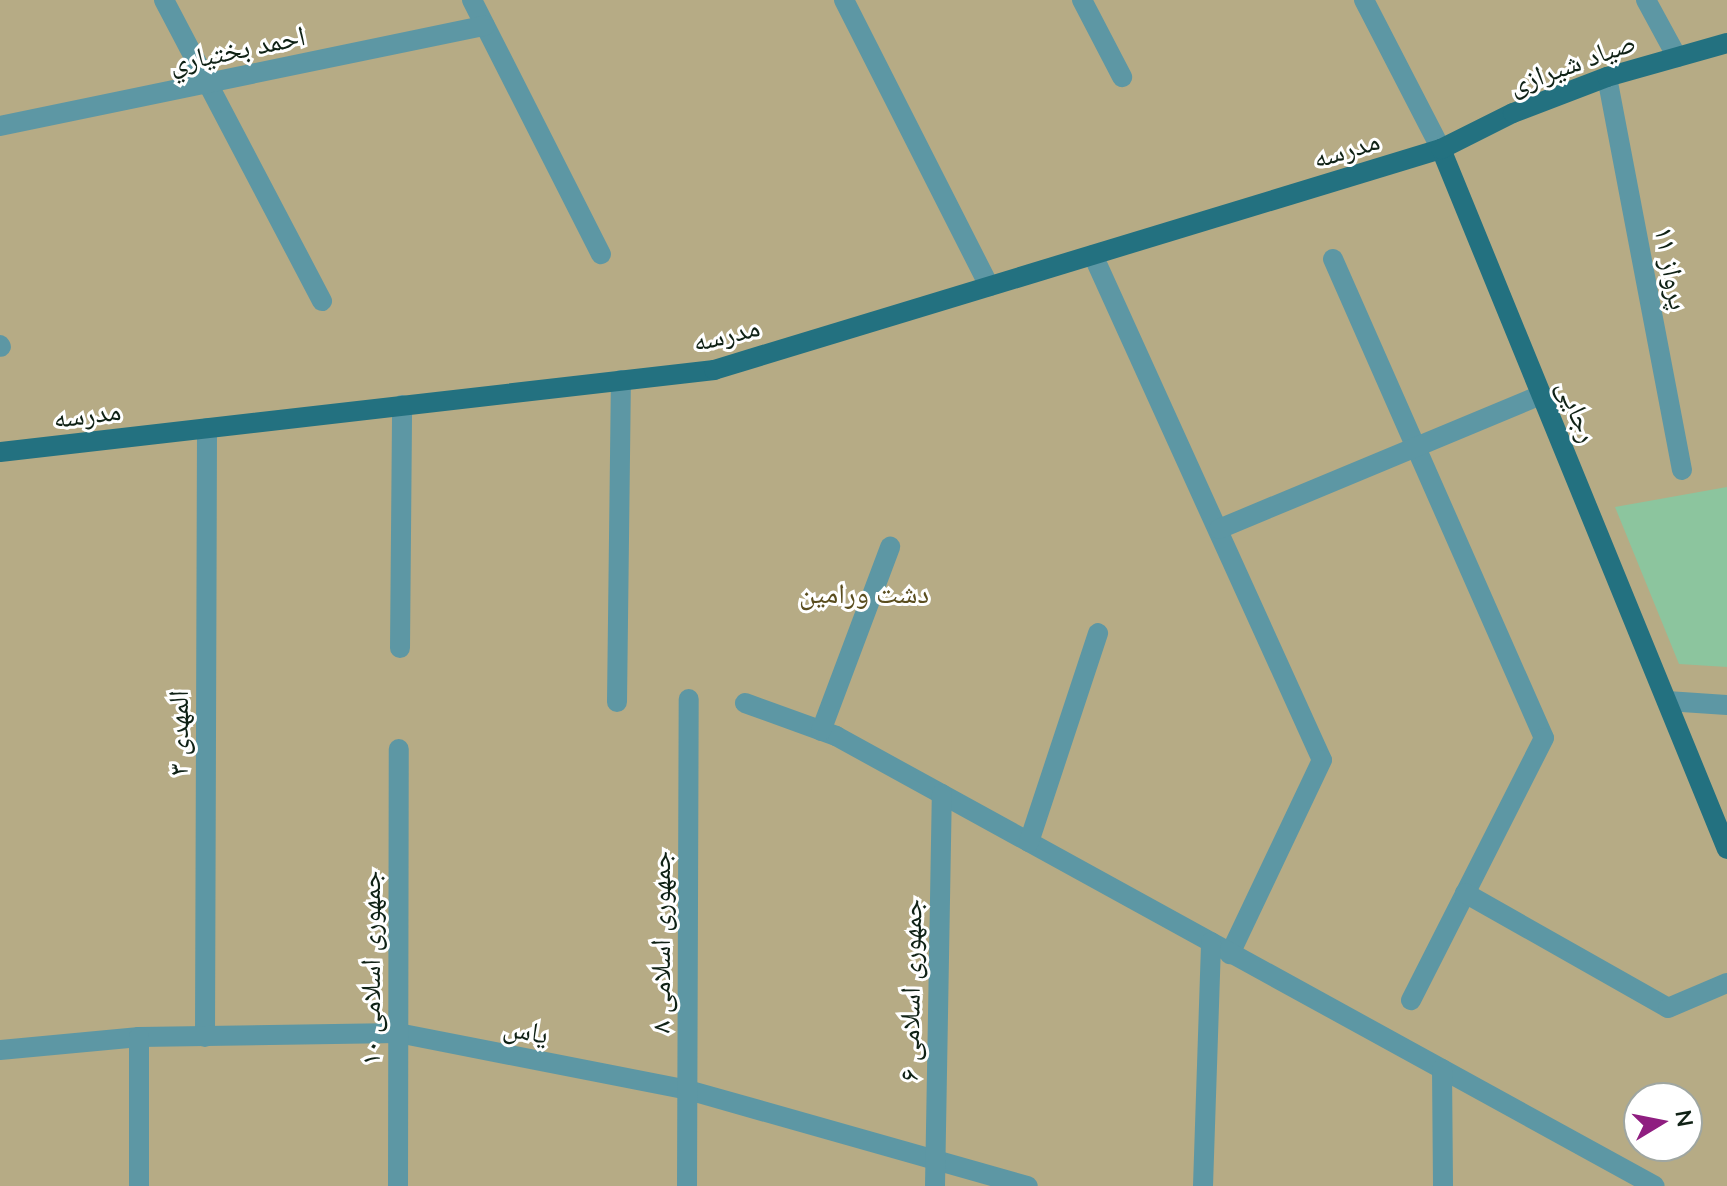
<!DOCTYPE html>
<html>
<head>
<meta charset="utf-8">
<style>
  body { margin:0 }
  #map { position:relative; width:1727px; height:1186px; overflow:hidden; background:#bdeccb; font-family:Mulish,"Noto Naskh Arabic",sans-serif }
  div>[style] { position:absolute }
  .green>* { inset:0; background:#b6ab85 }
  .building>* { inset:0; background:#8cc59e }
  .street>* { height:20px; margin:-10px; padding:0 10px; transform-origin:10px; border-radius:10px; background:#5d97a4 }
  .secondary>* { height:20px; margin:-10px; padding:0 10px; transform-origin:10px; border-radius:10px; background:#237180 }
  span { translate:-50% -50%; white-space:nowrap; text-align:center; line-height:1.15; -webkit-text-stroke:6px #fff; paint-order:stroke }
  .street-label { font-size:28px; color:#0f2115 }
  .park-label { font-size:28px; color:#5a4d1e }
  .north { position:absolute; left:1623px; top:1082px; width:80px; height:80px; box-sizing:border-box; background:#fff; border:2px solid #9fa6a1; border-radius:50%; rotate:80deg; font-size:22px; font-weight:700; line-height:32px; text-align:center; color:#0f2115 }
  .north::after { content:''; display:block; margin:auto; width:28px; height:36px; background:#8f1e80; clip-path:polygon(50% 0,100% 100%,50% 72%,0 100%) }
</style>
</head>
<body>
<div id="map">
  <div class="green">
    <i style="clip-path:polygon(evenodd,0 0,1727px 0,1727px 1186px,0 1186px,0 0,1639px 1098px,1687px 1098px,1687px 1146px,1639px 1146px,1639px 1098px)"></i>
  </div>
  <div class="building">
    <i style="clip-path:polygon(1727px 487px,1727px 667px,1679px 664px,1615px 507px)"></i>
  </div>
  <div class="street">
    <i style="left:164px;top:0;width:340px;rotate:62.3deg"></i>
    <i style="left:472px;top:0;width:285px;rotate:63.1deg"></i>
    <i style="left:844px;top:0;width:321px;rotate:63.1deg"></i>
    <i style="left:1082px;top:0;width:87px;rotate:62.5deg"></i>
    <i style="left:1364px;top:0;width:168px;rotate:62.7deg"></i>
    <i style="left:1646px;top:0;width:65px;rotate:61.5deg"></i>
    <i style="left:1607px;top:77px;width:400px;rotate:79.2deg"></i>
    <i style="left:0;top:126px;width:495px;rotate:-11.7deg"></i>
    <i style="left:1093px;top:255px;width:554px;rotate:65.61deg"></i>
    <i style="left:1322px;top:760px;width:215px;rotate:115.4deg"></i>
    <i style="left:1333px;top:259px;width:523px;rotate:66.23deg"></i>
    <i style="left:1544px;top:738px;width:294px;rotate:116.9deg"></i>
    <i style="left:0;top:345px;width:2px;rotate:63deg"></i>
    <i style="left:1219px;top:529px;width:349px;rotate:-22.6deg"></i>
    <i style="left:400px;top:648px;width:243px;rotate:-89.5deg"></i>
    <i style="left:1667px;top:701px;width:60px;rotate:3.8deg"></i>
    <i style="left:617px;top:702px;width:322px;rotate:-89.3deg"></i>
    <i style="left:745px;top:703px;width:97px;rotate:19.9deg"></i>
    <i style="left:836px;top:736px;width:934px;rotate:28.79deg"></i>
    <i style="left:821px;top:731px;width:197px;rotate:-69.4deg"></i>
    <i style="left:1029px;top:842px;width:220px;rotate:-71.7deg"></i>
    <i style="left:1465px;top:893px;width:233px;rotate:29.5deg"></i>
    <i style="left:1668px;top:1008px;width:64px;rotate:-23deg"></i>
    <i style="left:205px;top:1037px;width:609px;rotate:-89.81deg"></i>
    <i style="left:0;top:1050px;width:140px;rotate:-5.3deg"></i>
    <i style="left:139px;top:1037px;width:259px;rotate:-0.9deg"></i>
    <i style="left:398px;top:1033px;width:296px;rotate:11.1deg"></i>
    <i style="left:688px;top:1090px;width:353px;rotate:15.8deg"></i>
    <i style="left:1442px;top:1069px;width:117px;rotate:89.5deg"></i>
    <i style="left:139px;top:1186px;width:149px;rotate:-90deg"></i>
    <i style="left:398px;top:1186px;width:437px;rotate:-89.9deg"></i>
    <i style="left:687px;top:1186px;width:487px;rotate:-89.8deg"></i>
    <i style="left:935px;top:1186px;width:392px;rotate:-89deg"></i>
    <i style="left:1203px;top:1186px;width:244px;rotate:-88.1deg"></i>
  </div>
  <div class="secondary">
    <i style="left:1441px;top:149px;width:756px;rotate:67.78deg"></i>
    <i style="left:0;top:452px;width:719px;rotate:-6.55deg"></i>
    <i style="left:714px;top:370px;width:760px;rotate:-16.91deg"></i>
    <i style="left:1441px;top:149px;width:80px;rotate:-26.6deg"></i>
    <i style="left:1513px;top:113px;width:101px;rotate:-21deg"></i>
    <i style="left:1607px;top:77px;width:125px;rotate:-15.8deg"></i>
  </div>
  <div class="street-label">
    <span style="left:237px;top:49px;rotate:-12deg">احمد بختياري</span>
    <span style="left:1572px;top:63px;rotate:-20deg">صیاد شیرازی</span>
    <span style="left:1346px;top:149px;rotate:-17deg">مدرسه</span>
    <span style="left:1672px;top:268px;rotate:79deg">پرواز ۱۱</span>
    <span style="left:726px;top:334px;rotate:-14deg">مدرسه</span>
    <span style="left:1578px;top:411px;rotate:68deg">رجایی</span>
    <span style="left:87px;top:414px;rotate:-7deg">مدرسه</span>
    <span style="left:178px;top:733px;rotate:-90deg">المهدی ۳</span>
    <span style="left:660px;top:942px;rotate:-90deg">جمهوری اسلامی ۸</span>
    <span style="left:370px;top:968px;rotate:-90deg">جمهوری اسلامی ۱۰</span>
    <span style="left:910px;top:990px;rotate:-89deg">جمهوری اسلامی ۶</span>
    <span style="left:526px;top:1030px;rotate:11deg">یاس</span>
  </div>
  <div class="park-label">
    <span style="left:864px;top:593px">دشت ورامین</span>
  </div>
  <div class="north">N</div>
</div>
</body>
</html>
